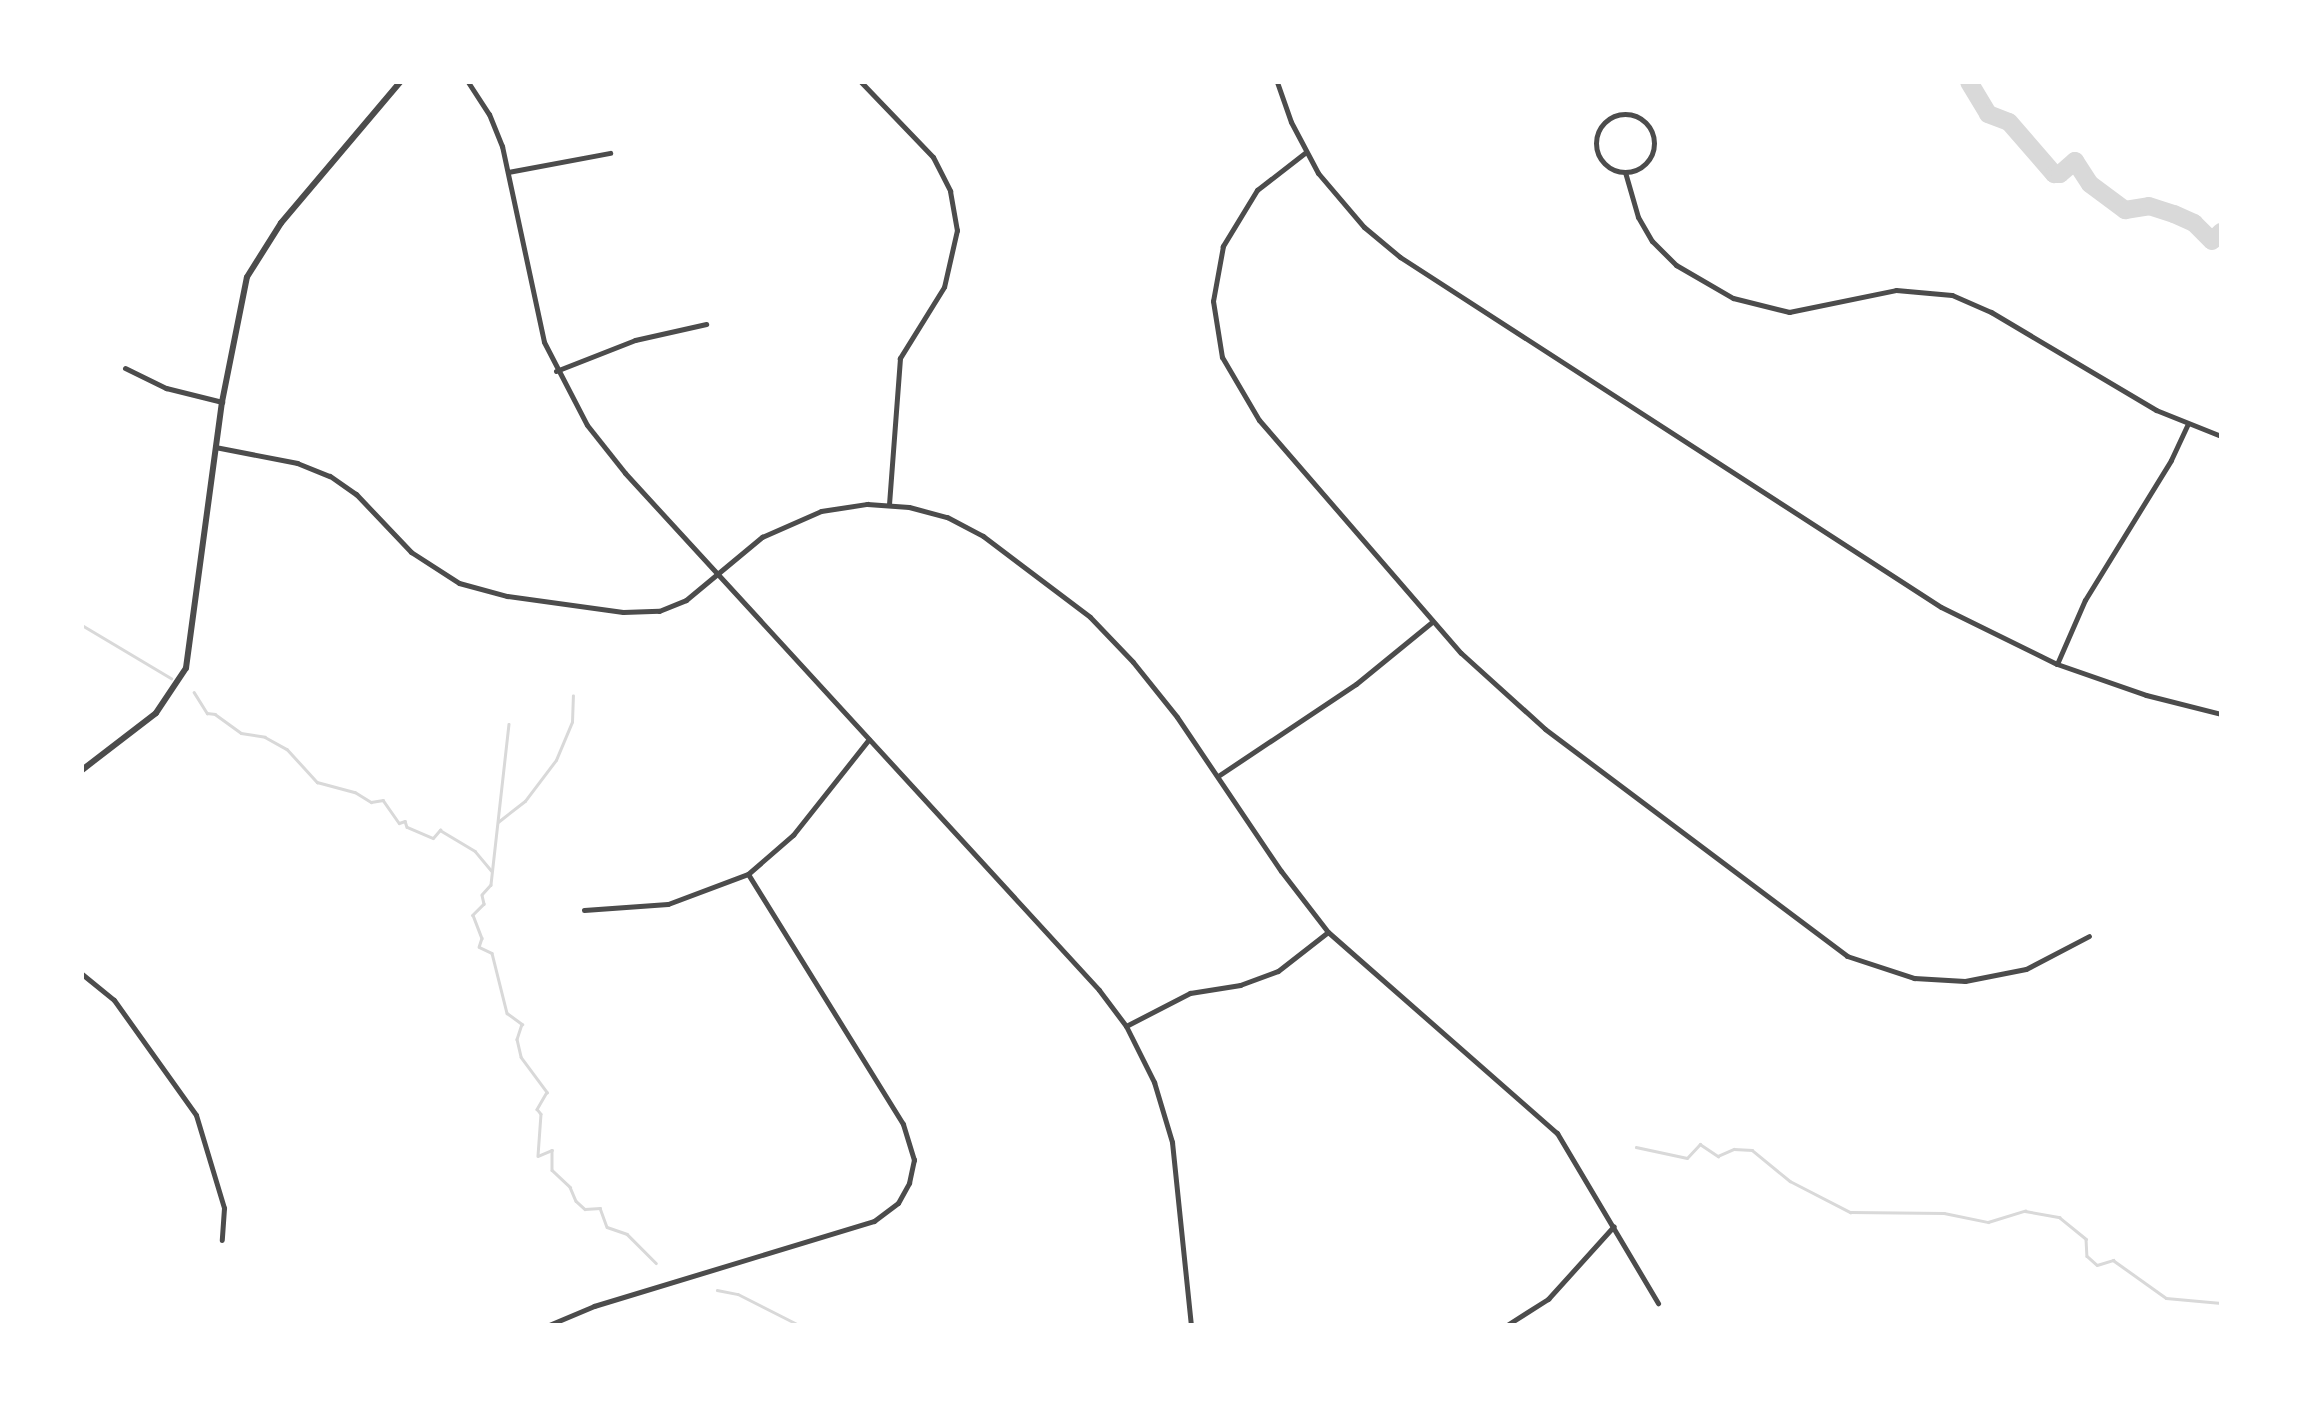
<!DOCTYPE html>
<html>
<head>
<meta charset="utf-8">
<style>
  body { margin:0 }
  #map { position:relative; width:2303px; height:1407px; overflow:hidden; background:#fff; font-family:Inter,sans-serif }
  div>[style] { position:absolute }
  .stream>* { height:2.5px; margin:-1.25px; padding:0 1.25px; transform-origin:1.25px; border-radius:1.25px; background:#d9d9d9 }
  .river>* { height:18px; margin:-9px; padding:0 9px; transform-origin:9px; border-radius:9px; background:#d9d9d9 }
  .minor>* { height:5px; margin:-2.5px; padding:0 2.5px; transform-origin:2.5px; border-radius:2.5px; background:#4c4c4c }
  .minor>.ring { margin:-2.5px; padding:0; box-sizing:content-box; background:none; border:5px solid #4c4c4c; border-radius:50% }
  .tertiary>* { height:6px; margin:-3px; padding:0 3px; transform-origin:3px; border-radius:3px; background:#4c4c4c }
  span { translate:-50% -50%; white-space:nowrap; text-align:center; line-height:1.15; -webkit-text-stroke:7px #fff; paint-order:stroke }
  .frame { position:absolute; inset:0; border:84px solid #fff; pointer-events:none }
</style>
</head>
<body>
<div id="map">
  <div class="stream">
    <i style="left:82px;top:625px;width:104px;rotate:30.8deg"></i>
    <i style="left:194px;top:692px;width:25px;rotate:58deg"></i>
    <i style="left:207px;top:713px;width:8px;rotate:7deg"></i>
    <i style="left:215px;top:714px;width:32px;rotate:36deg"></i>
    <i style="left:241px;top:733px;width:24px;rotate:9deg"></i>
    <i style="left:265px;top:737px;width:25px;rotate:29deg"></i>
    <i style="left:287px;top:749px;width:45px;rotate:47.7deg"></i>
    <i style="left:317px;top:782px;width:39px;rotate:15deg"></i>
    <i style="left:355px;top:792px;width:19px;rotate:32deg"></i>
    <i style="left:371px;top:802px;width:12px;rotate:-9deg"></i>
    <i style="left:383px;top:800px;width:28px;rotate:55deg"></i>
    <i style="left:399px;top:823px;width:6px;rotate:-18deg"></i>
    <i style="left:405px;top:821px;width:6px;rotate:72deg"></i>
    <i style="left:407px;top:827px;width:28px;rotate:23deg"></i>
    <i style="left:433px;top:838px;width:11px;rotate:-49deg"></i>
    <i style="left:440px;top:830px;width:41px;rotate:31deg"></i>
    <i style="left:475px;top:851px;width:25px;rotate:50deg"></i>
    <i style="left:509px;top:724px;width:162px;rotate:96.4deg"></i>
    <i style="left:491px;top:885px;width:13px;rotate:132deg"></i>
    <i style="left:482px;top:895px;width:9px;rotate:77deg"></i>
    <i style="left:484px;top:904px;width:16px;rotate:135deg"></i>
    <i style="left:473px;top:915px;width:25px;rotate:69deg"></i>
    <i style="left:482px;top:938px;width:9px;rotate:108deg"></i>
    <i style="left:479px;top:947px;width:14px;rotate:25deg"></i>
    <i style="left:492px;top:953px;width:62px;rotate:76deg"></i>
    <i style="left:507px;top:1013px;width:19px;rotate:36deg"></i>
    <i style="left:522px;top:1024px;width:16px;rotate:108deg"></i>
    <i style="left:517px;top:1039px;width:18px;rotate:77deg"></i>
    <i style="left:521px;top:1057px;width:44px;rotate:53.4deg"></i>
    <i style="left:547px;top:1092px;width:20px;rotate:120deg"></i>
    <i style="left:537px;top:1109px;width:6px;rotate:51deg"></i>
    <i style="left:541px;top:1114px;width:42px;rotate:94.1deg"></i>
    <i style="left:538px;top:1156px;width:15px;rotate:-23deg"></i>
    <i style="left:552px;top:1150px;width:20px;rotate:90deg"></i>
    <i style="left:552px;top:1170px;width:25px;rotate:43deg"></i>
    <i style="left:570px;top:1187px;width:15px;rotate:67deg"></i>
    <i style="left:576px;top:1201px;width:12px;rotate:42deg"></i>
    <i style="left:585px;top:1209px;width:15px;rotate:-4deg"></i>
    <i style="left:600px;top:1208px;width:20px;rotate:70deg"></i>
    <i style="left:607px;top:1227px;width:21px;rotate:19deg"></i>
    <i style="left:627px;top:1234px;width:41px;rotate:45deg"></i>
    <i style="left:498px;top:822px;width:34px;rotate:-38deg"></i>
    <i style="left:525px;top:801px;width:51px;rotate:-52.9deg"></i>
    <i style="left:556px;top:760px;width:41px;rotate:-67.2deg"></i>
    <i style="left:572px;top:722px;width:26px;rotate:-88deg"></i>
    <i style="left:1636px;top:1147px;width:52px;rotate:12.2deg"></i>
    <i style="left:1687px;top:1158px;width:19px;rotate:-47deg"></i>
    <i style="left:1700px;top:1144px;width:22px;rotate:34deg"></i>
    <i style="left:1718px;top:1156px;width:17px;rotate:-24deg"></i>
    <i style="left:1734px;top:1149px;width:18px;rotate:3deg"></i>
    <i style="left:1752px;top:1150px;width:49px;rotate:39.2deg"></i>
    <i style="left:1790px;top:1181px;width:68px;rotate:27.3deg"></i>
    <i style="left:1850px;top:1212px;width:94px;rotate:0.6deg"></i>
    <i style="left:1944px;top:1213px;width:45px;rotate:11.6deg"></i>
    <i style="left:1988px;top:1222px;width:39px;rotate:-17deg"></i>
    <i style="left:2025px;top:1211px;width:35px;rotate:10deg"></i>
    <i style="left:2059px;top:1217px;width:35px;rotate:39deg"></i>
    <i style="left:2086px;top:1239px;width:17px;rotate:87deg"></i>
    <i style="left:2087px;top:1256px;width:13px;rotate:42deg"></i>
    <i style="left:2097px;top:1265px;width:17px;rotate:-17deg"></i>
    <i style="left:2113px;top:1260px;width:65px;rotate:35.6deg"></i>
    <i style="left:2166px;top:1298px;width:55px;rotate:5.2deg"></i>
    <i style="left:717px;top:1290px;width:21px;rotate:11deg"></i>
    <i style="left:738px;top:1294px;width:68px;rotate:26.9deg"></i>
  </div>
  <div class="river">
    <i style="left:1969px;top:82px;width:37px;rotate:59deg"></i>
    <i style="left:1988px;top:114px;width:22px;rotate:21deg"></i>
    <i style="left:2009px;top:122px;width:69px;rotate:49.1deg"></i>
    <i style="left:2054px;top:174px;width:6px"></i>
    <i style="left:2060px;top:174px;width:20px;rotate:-41deg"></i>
    <i style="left:2075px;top:161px;width:27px;rotate:57deg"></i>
    <i style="left:2090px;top:184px;width:44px;rotate:36.6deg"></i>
    <i style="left:2125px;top:210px;width:24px;rotate:-9deg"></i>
    <i style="left:2149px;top:206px;width:26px;rotate:18deg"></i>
    <i style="left:2174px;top:214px;width:22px;rotate:24deg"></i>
    <i style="left:2194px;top:223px;width:25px;rotate:45deg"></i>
    <i style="left:2212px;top:241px;width:13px;rotate:-45deg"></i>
  </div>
  <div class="minor">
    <i style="left:468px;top:82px;width:38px;rotate:57deg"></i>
    <i style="left:489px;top:114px;width:35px;rotate:68deg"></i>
    <i style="left:502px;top:146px;width:200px;rotate:77.9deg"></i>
    <i style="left:544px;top:342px;width:93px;rotate:62.6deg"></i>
    <i style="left:587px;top:425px;width:61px;rotate:51.6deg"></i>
    <i style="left:625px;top:473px;width:701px;rotate:47.48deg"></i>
    <i style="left:1099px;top:990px;width:45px;rotate:53.1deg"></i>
    <i style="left:1126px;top:1026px;width:63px;rotate:63.4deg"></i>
    <i style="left:1154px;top:1082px;width:63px;rotate:73.3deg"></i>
    <i style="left:1172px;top:1142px;width:184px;rotate:84.1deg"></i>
    <i style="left:861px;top:82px;width:104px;rotate:46.2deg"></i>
    <i style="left:933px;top:157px;width:38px;rotate:63deg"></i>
    <i style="left:950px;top:191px;width:40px;rotate:80deg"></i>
    <i style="left:957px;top:230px;width:58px;rotate:102.8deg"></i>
    <i style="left:944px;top:287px;width:84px;rotate:121.8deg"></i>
    <i style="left:900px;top:358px;width:147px;rotate:94.3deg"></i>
    <i style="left:1277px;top:82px;width:42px;rotate:70.7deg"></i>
    <i style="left:1291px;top:122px;width:58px;rotate:62.1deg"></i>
    <i style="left:1318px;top:173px;width:71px;rotate:49.6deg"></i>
    <i style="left:1364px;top:227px;width:47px;rotate:39.8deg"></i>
    <i style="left:1400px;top:257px;width:644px;rotate:32.9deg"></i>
    <i style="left:1941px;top:607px;width:129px;rotate:26.2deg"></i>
    <i style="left:2057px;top:664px;width:94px;rotate:19.2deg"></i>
    <i style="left:2146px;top:695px;width:77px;rotate:14.2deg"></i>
    <i class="ring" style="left:1596px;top:114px;width:53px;height:53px"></i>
    <i style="left:1306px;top:152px;width:62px;rotate:142.2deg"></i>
    <i style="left:1257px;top:190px;width:66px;rotate:121.3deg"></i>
    <i style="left:1223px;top:246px;width:56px;rotate:100.3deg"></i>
    <i style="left:1213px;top:301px;width:57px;rotate:80.9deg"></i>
    <i style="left:1222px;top:357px;width:73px;rotate:59.6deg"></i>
    <i style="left:1259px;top:420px;width:308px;rotate:49.1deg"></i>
    <i style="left:1461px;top:653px;width:113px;rotate:42.1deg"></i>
    <i style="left:1545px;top:729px;width:378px;rotate:36.9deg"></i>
    <i style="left:1847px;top:956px;width:71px;rotate:18.2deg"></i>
    <i style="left:1914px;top:978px;width:51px;rotate:3.4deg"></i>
    <i style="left:1965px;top:981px;width:62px;rotate:-11.1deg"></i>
    <i style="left:2026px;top:969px;width:71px;rotate:-27.6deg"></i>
    <i style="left:508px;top:172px;width:104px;rotate:-10.6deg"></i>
    <i style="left:1625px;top:172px;width:47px;rotate:73.9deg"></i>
    <i style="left:1638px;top:217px;width:28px;rotate:60deg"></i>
    <i style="left:1652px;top:241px;width:34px;rotate:45deg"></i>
    <i style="left:1676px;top:265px;width:66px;rotate:30.1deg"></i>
    <i style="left:1733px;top:298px;width:58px;rotate:14deg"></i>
    <i style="left:1789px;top:312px;width:109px;rotate:-11.6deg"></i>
    <i style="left:1896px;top:290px;width:56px;rotate:5.1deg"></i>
    <i style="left:1952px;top:295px;width:43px;rotate:23.6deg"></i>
    <i style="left:1991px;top:312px;width:192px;rotate:30.7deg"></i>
    <i style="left:2156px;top:410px;width:70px;rotate:21.8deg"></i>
    <i style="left:125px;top:368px;width:46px;rotate:26deg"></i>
    <i style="left:166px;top:388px;width:58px;rotate:14deg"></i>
    <i style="left:556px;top:371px;width:85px;rotate:-21.4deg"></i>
    <i style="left:635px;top:340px;width:73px;rotate:-12.7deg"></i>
    <i style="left:215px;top:447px;width:84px;rotate:11deg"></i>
    <i style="left:297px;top:463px;width:35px;rotate:22deg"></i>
    <i style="left:330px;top:476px;width:32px;rotate:35deg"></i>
    <i style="left:356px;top:494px;width:80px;rotate:46.5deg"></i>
    <i style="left:411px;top:552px;width:57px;rotate:32.9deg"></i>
    <i style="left:459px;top:583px;width:50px;rotate:15.2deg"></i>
    <i style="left:507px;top:596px;width:117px;rotate:7.9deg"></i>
    <i style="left:623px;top:612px;width:36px;rotate:-2deg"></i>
    <i style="left:659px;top:611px;width:29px;rotate:-22deg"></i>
    <i style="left:686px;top:600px;width:99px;rotate:-39.7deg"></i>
    <i style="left:762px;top:537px;width:64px;rotate:-23.8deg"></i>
    <i style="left:821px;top:511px;width:47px;rotate:-8.7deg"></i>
    <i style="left:867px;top:504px;width:42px;rotate:4.1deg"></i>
    <i style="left:909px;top:507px;width:39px;rotate:15deg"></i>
    <i style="left:947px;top:517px;width:41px;rotate:27.8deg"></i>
    <i style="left:983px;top:536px;width:134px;rotate:37.1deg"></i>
    <i style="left:1090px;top:617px;width:62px;rotate:46.3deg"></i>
    <i style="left:1133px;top:662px;width:70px;rotate:51.3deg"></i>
    <i style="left:1177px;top:717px;width:186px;rotate:56deg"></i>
    <i style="left:1281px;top:871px;width:77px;rotate:52.4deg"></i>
    <i style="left:1328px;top:932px;width:305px;rotate:41.3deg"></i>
    <i style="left:1557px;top:1133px;width:198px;rotate:59.3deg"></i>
    <i style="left:2057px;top:664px;width:70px;rotate:-66.4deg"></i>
    <i style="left:2085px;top:600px;width:164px;rotate:-58.4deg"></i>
    <i style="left:2171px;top:460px;width:40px;rotate:-65deg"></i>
    <i style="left:1218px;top:776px;width:166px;rotate:-33.7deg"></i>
    <i style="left:1356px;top:684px;width:98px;rotate:-39.2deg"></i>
    <i style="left:584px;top:910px;width:84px;rotate:-4.1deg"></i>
    <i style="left:668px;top:904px;width:85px;rotate:-20.6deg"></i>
    <i style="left:748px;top:874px;width:60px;rotate:-40.9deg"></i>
    <i style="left:793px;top:835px;width:122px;rotate:-51.6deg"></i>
    <i style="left:82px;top:974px;width:41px;rotate:39.1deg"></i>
    <i style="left:114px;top:1000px;width:141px;rotate:54.5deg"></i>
    <i style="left:196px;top:1115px;width:97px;rotate:73.2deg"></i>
    <i style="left:224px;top:1208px;width:32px;rotate:94deg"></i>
    <i style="left:1126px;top:1026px;width:72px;rotate:-27.3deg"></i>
    <i style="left:1190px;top:993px;width:51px;rotate:-9.1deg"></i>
    <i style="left:1240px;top:985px;width:40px;rotate:-20.2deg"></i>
    <i style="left:1278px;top:971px;width:63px;rotate:-38deg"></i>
    <i style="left:549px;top:1325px;width:49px;rotate:-22.9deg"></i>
    <i style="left:594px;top:1306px;width:293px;rotate:-16.9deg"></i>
    <i style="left:874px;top:1221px;width:30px;rotate:-37deg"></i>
    <i style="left:898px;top:1203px;width:23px;rotate:-61deg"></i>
    <i style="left:909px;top:1183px;width:24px;rotate:-78deg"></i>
    <i style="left:914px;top:1160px;width:38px;rotate:-107deg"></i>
    <i style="left:903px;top:1124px;width:294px;rotate:-121.8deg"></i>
    <i style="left:1507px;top:1325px;width:49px;rotate:-32.4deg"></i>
    <i style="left:1548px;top:1299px;width:98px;rotate:-47.9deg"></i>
  </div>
  <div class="tertiary">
    <i style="left:82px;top:770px;width:93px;rotate:-37.6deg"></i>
    <i style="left:156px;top:713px;width:54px;rotate:-56.3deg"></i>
    <i style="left:186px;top:668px;width:268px;rotate:-82.3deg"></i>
    <i style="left:222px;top:402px;width:127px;rotate:-78.7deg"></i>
    <i style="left:247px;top:277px;width:64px;rotate:-57.8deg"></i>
    <i style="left:281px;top:223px;width:185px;rotate:-49.8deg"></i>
  </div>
  <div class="frame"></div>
</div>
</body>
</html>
